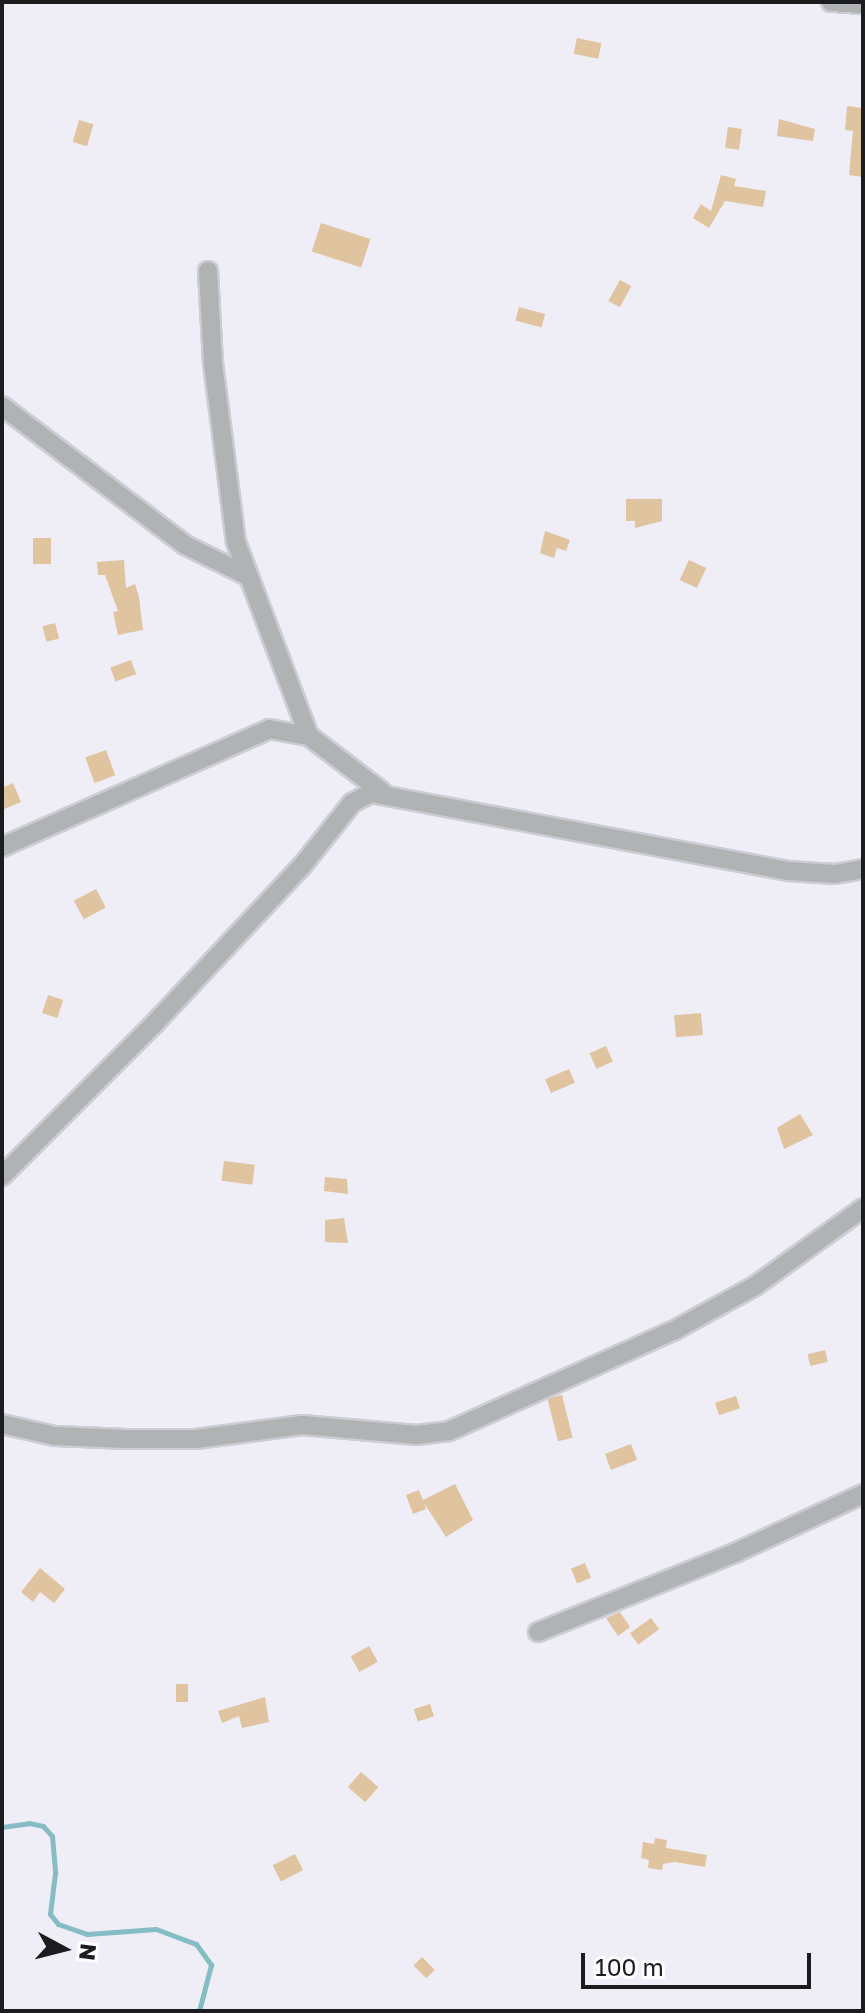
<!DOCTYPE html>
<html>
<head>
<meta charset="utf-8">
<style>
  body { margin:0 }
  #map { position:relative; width:865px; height:2013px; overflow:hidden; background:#efeef6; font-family:"Golos Text",sans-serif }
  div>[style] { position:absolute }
  .stream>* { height:5px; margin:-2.5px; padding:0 2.5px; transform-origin:2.5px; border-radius:2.5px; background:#86bdc4 }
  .building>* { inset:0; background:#e0c39f; transform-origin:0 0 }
  .roads { filter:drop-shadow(2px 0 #cdccd4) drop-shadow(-2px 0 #cdccd4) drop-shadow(0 2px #cdccd4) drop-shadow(0 -2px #cdccd4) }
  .minor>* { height:18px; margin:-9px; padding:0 9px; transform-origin:9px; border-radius:9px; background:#afb3b4 }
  span { translate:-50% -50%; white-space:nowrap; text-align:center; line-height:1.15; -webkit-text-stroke:8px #fdfcfe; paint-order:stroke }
  .frame { position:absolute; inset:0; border:4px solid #1c1c1f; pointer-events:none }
  .north { position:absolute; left:24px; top:1909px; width:80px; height:80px; -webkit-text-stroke:6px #fdfcfe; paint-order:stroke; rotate:97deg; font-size:22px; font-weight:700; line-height:32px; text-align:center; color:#1c1c1f }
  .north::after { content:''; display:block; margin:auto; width:28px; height:36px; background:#1c1c1f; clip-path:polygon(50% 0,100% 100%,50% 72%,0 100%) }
  .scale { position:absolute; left:581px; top:1953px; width:230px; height:36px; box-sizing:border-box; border:4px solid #1c1c1f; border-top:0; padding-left:10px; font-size:24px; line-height:28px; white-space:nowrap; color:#1c1c1f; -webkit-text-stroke:6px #fdfcfe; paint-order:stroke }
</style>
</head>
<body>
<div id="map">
  <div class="stream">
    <i style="left:2px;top:1827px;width:27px;rotate:-8deg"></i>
    <i style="left:29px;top:1823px;width:14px;rotate:12deg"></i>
    <i style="left:43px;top:1826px;width:13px;rotate:48deg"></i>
    <i style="left:52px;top:1836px;width:37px;rotate:85deg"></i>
    <i style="left:55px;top:1873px;width:41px;rotate:97deg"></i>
    <i style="left:50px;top:1914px;width:13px;rotate:51deg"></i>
    <i style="left:58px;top:1924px;width:31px;rotate:19deg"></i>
    <i style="left:87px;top:1934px;width:69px;rotate:-4.1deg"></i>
    <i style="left:156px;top:1929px;width:43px;rotate:20.6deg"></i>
    <i style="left:196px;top:1944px;width:26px;rotate:54deg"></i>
    <i style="left:211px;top:1965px;width:48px;rotate:104.6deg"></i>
  </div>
  <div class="building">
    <i style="left:577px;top:38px;width:25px;height:16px;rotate:12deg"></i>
    <i style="clip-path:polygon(847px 106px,863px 108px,863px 177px,849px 175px,853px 131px,845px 130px)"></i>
    <i style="clip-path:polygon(779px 119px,815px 129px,813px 141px,777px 136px)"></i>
    <i style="left:79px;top:120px;width:15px;height:23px;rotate:16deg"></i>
    <i style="left:728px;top:127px;width:14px;height:21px;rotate:8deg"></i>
    <i style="clip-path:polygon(721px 175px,736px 179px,734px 186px,766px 191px,763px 207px,725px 201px,709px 228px,693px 218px,701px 204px,711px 211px)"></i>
    <i style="left:321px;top:223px;width:52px;height:30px;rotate:18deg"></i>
    <i style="left:620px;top:280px;width:13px;height:24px;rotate:29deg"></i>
    <i style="left:519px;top:307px;width:27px;height:14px;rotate:15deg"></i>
    <i style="clip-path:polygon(626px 499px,662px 499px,662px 521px,635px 528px,635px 521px,626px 521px)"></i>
    <i style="clip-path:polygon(545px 531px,570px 540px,566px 551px,557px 548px,554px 558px,540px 553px)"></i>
    <i style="left:33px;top:538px;width:18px;height:26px"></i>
    <i style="clip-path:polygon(124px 560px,126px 588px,135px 584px,139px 597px,143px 630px,118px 635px,113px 612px,118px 611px,105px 575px,98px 575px,97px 562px)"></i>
    <i style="left:689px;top:560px;width:19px;height:22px;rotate:25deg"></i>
    <i style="left:55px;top:623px;width:16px;height:13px;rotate:75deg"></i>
    <i style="left:131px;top:660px;width:15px;height:22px;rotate:70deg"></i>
    <i style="left:106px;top:750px;width:27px;height:22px;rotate:70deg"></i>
    <i style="clip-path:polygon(13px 783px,21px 802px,2px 810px,2px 788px)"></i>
    <i style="left:96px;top:889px;width:21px;height:25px;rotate:62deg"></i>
    <i style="left:48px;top:995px;width:16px;height:19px;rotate:18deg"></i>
    <i style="left:701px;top:1013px;width:22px;height:27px;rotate:85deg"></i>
    <i style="left:606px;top:1046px;width:17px;height:18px;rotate:66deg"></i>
    <i style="left:569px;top:1069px;width:15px;height:26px;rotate:67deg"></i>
    <i style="clip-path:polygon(800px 1114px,813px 1135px,784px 1149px,777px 1128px)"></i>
    <i style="left:224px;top:1161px;width:31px;height:20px;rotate:7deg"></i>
    <i style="clip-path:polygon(325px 1177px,347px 1179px,348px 1194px,324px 1191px)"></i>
    <i style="clip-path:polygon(344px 1218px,348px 1243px,325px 1242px,325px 1220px)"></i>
    <i style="left:825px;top:1350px;width:12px;height:18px;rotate:76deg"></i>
    <i style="left:562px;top:1395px;width:44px;height:15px;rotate:76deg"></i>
    <i style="left:736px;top:1396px;width:13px;height:22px;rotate:72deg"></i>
    <i style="left:631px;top:1444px;width:17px;height:28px;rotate:69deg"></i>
    <i style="clip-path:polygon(455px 1484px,473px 1520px,446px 1537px,424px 1503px,426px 1509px,413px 1514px,406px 1495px,419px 1490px,423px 1500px)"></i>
    <i style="left:585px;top:1563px;width:16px;height:15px;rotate:68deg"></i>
    <i style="clip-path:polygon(40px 1568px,65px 1589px,54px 1603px,40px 1592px,33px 1602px,21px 1592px)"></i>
    <i style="clip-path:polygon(620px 1612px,630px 1627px,618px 1636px,606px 1618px)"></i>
    <i style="left:651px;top:1618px;width:14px;height:26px;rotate:54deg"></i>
    <i style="left:369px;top:1646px;width:18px;height:21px;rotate:61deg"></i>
    <i style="left:176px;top:1684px;width:12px;height:18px"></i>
    <i style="clip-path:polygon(265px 1697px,269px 1722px,242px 1728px,239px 1716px,222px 1723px,218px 1711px)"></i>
    <i style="left:430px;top:1704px;width:13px;height:17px;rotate:72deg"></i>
    <i style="left:361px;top:1772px;width:23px;height:20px;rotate:41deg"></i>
    <i style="clip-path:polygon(655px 1838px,667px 1840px,666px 1848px,707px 1855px,705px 1867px,675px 1862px,663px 1864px,662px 1870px,648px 1868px,649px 1860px,641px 1858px,643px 1842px,654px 1844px)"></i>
    <i style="left:295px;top:1854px;width:18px;height:25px;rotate:63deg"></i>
    <i style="left:422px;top:1957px;width:18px;height:12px;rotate:45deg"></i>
  </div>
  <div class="roads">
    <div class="minor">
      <i style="left:831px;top:2px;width:32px;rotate:4deg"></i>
      <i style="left:208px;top:271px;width:92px;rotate:86.9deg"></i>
      <i style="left:213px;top:363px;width:180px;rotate:82.7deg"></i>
      <i style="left:236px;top:542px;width:207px;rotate:69.4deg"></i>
      <i style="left:2px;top:406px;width:230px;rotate:37.2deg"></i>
      <i style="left:185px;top:545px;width:66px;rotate:26.2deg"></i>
      <i style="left:2px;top:847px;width:292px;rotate:-23.8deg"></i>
      <i style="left:269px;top:729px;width:41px;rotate:9.9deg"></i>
      <i style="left:309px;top:736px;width:91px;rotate:37.4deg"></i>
      <i style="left:2px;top:1176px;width:215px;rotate:-45deg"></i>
      <i style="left:154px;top:1024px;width:216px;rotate:-46.9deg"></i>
      <i style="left:302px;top:866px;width:80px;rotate:-51.6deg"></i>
      <i style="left:352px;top:803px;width:21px;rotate:-28deg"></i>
      <i style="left:371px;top:793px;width:425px;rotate:10.6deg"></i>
      <i style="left:789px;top:871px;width:46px;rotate:3.7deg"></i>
      <i style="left:835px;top:874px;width:28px;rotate:-10deg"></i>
      <i style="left:2px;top:1424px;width:54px;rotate:12.8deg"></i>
      <i style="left:55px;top:1436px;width:71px;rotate:2.4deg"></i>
      <i style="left:126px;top:1439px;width:70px"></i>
      <i style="left:196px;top:1439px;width:107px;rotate:-7.5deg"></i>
      <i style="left:302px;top:1425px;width:115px;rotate:5deg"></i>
      <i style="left:417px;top:1435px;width:32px;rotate:-7deg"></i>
      <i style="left:449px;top:1431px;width:245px;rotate:-24.1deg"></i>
      <i style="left:673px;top:1331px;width:94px;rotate:-28.8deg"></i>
      <i style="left:755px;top:1286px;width:133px;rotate:-35.8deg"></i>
      <i style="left:538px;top:1632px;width:214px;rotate:-21.9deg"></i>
      <i style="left:737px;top:1552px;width:139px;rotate:-24.7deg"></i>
    </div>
  </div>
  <div class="frame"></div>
  <div class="north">N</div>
  <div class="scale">100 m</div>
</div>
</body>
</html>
